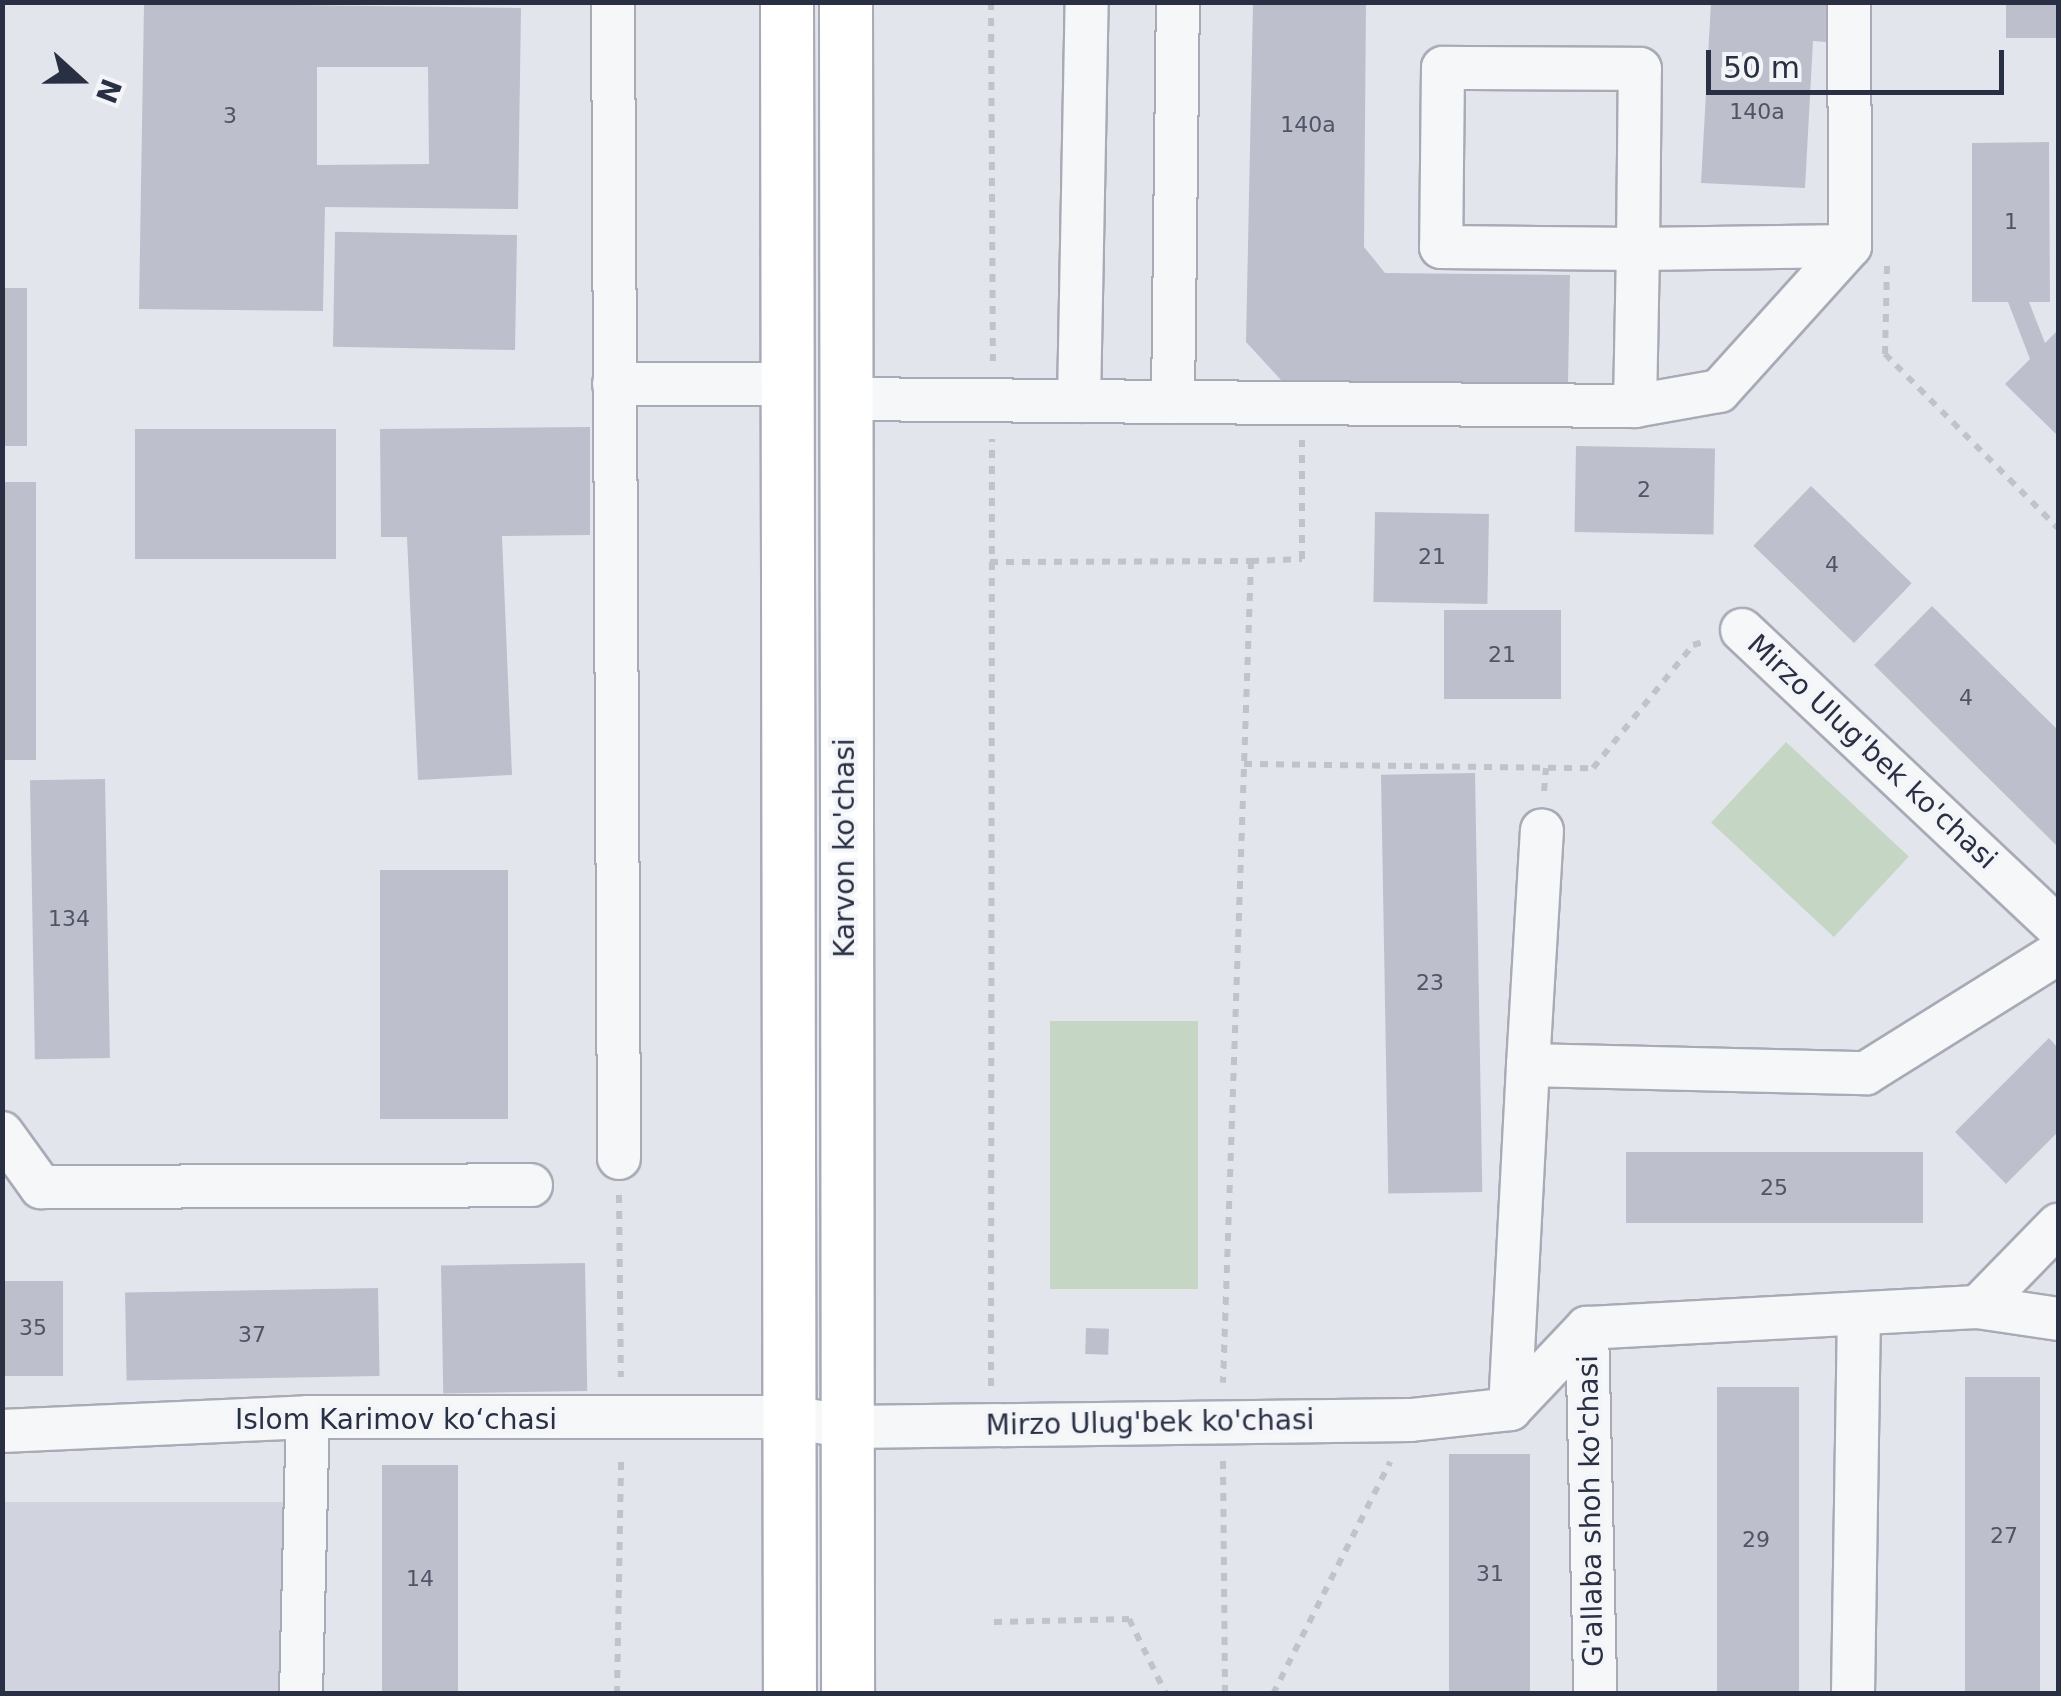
<!DOCTYPE html>
<html>
<head>
<meta charset="utf-8">
<style>
  body { margin:0 }
  #map { position:relative; width:2061px; height:1696px; overflow:hidden; background:#e3e5ec; font-family:"DejaVu Sans",sans-serif }
  div>[style] { position:absolute }
  .built>* { inset:0; background:#d1d4de; transform-origin:0 0 }
  .green>* { inset:0; background:#c6d6c4; transform-origin:0 0 }
  .building>* { inset:0; background:#bdc0cc; transform-origin:0 0 }
  .path>* { height:6px; margin-top:-3px; transform-origin:0; background:repeating-linear-gradient(90deg,#c1c3ca 0 8px,transparent 0 16px) }
  .roads { filter:drop-shadow(2px 0 #a8abb6) drop-shadow(-2px 0 #a8abb6) drop-shadow(0 2px #a8abb6) drop-shadow(0 -2px #a8abb6) }
  .minor>* { height:42px; margin:-21px; padding:0 21px; transform-origin:21px; border-radius:21px; background:#f6f7f9 }
  .major>* { height:52px; margin:-26px; padding:0 26px; transform-origin:26px; border-radius:26px; background:#fff }
  span { translate:-50% -50%; white-space:nowrap; text-align:center; line-height:1.15; -webkit-text-stroke:8px #f3f5f9; paint-order:stroke }
  .number-label { font-size:22px; color:#4f5466 }
  .number-label span { -webkit-text-stroke-width:0 }
  .street-label { font-size:28px; color:#2a3044 }
  .frame { position:absolute; inset:0; border:5px solid #2a3044; pointer-events:none }
  .north { position:absolute; left:30px; top:30px; width:100px; height:100px; -webkit-text-stroke:8px #f3f5f9; paint-order:stroke; rotate:111deg; font-size:28px; font-weight:700; line-height:40px; text-align:center; color:#2a3044 }
  .north::after { content:''; display:block; margin:auto; width:35px; height:45px; background:#2a3044; clip-path:polygon(50% 0,100% 100%,50% 72%,0 100%) }
  .scale { position:absolute; left:1706px; top:50px; width:298px; height:45px; box-sizing:border-box; border:5px solid #2a3044; border-top:0; padding-left:12px; font-size:30px; line-height:35px; white-space:nowrap; color:#2a3044; -webkit-text-stroke:8px #f3f5f9; paint-order:stroke }
</style>
</head>
<body>
<div id="map">
  <div class="built">
    <i style="left:290px;top:1502px;width:191px;height:288px;rotate:90deg"></i>
  </div>
  <div class="green">
    <i style="left:1786px;top:742px;width:168px;height:110px;rotate:43deg"></i>
    <i style="left:1050px;top:1021px;width:148px;height:268px"></i>
  </div>
  <div class="building">
    <i style="clip-path:polygon(1253px 2px,1366px 2px,1364px 247px,1385px 273px,1570px 275px,1568px 385px,1281px 380px,1246px 342px)"></i>
    <i style="clip-path:polygon(1711px 2px,1828px 2px,1826px 42px,1813px 41px,1805px 188px,1701px 183px)"></i>
    <i style="left:2006px;top:2px;width:52px;height:36px"></i>
    <i style="clip-path:polygon(evenodd,144px 3px,521px 8px,518px 209px,325px 207px,323px 311px,139px 309px,144px 3px,317px 67px,428px 67px,429px 164px,317px 165px,317px 67px)"></i>
    <i style="clip-path:polygon(2049px 142px,2050px 302px,2029px 302px,2045px 343px,2058px 330px,2058px 436px,2005px 384px,2030px 359px,2008px 302px,1972px 302px,1972px 143px)"></i>
    <i style="left:517px;top:235px;width:115px;height:182px;rotate:91deg"></i>
    <i style="left:2px;top:288px;width:25px;height:158px"></i>
    <i style="clip-path:polygon(590px 427px,590px 535px,502px 536px,512px 775px,418px 780px,407px 537px,381px 537px,380px 429px)"></i>
    <i style="left:135px;top:429px;width:201px;height:130px"></i>
    <i style="left:1576px;top:446px;width:139px;height:86px;rotate:1deg"></i>
    <i style="left:2px;top:482px;width:34px;height:278px"></i>
    <i style="left:1811px;top:486px;width:140px;height:83px;rotate:44deg"></i>
    <i style="left:1375px;top:512px;width:114px;height:90px;rotate:1deg"></i>
    <i style="clip-path:polygon(1932px 606px,2058px 730px,2058px 847px,1874px 665px)"></i>
    <i style="left:1444px;top:610px;width:117px;height:89px"></i>
    <i style="left:1475px;top:773px;width:419px;height:94px;rotate:89deg"></i>
    <i style="left:105px;top:779px;width:279px;height:75px;rotate:89deg"></i>
    <i style="left:508px;top:870px;width:249px;height:128px;rotate:90deg"></i>
    <i style="clip-path:polygon(2049px 1038px,2058px 1048px,2058px 1132px,2006px 1184px,1955px 1132px)"></i>
    <i style="left:1626px;top:1152px;width:297px;height:71px"></i>
    <i style="left:585px;top:1263px;width:128px;height:144px;rotate:89deg"></i>
    <i style="left:2px;top:1281px;width:61px;height:95px"></i>
    <i style="left:378px;top:1288px;width:88px;height:253px;rotate:89deg"></i>
    <i style="left:1086px;top:1328px;width:23px;height:26px;rotate:2deg"></i>
    <i style="left:2040px;top:1377px;width:317px;height:75px;rotate:90deg"></i>
    <i style="left:1717px;top:1387px;width:82px;height:307px"></i>
    <i style="left:1449px;top:1454px;width:81px;height:240px"></i>
    <i style="left:382px;top:1465px;width:76px;height:229px"></i>
  </div>
  <div class="path">
    <i style="left:991px;top:2px;width:359px;rotate:89.7deg"></i>
    <i style="left:1887px;top:266px;width:88px;rotate:91.3deg"></i>
    <i style="left:1885px;top:354px;width:245px;rotate:45.2deg"></i>
    <i style="left:1251px;top:561px;width:51px;rotate:-2.2deg"></i>
    <i style="left:1302px;top:559px;width:119px;rotate:-90deg"></i>
    <i style="left:990px;top:562px;width:261px;rotate:-0.2deg"></i>
    <i style="left:1251px;top:561px;width:822px;rotate:91.95deg"></i>
    <i style="left:1244px;top:764px;width:349px;rotate:0.7deg"></i>
    <i style="left:1593px;top:768px;width:159px;rotate:-50.9deg"></i>
    <i style="left:1693px;top:645px;width:15px;rotate:-16deg"></i>
    <i style="left:1544px;top:791px;width:23px;rotate:-85deg"></i>
    <i style="left:619px;top:1195px;width:182px;rotate:89.4deg"></i>
    <i style="left:991px;top:1386px;width:947px;rotate:-89.94deg"></i>
    <i style="left:1223px;top:1461px;width:233px;rotate:89.5deg"></i>
    <i style="left:994px;top:1622px;width:135px;rotate:-1.3deg"></i>
    <i style="left:1129px;top:1619px;width:84px;rotate:63.7deg"></i>
    <i style="left:617px;top:1694px;width:239px;rotate:-89deg"></i>
    <i style="left:1273px;top:1694px;width:260px;rotate:-63.2deg"></i>
  </div>
  <div class="roads">
    <div class="minor">
      <i style="left:613px;top:2px;width:1156px;rotate:89.7deg"></i>
      <i style="left:614px;top:384px;width:173px"></i>
      <i style="left:843px;top:399px;width:792px;rotate:0.51deg"></i>
      <i style="left:1635px;top:406px;width:157px;rotate:-88.9deg"></i>
      <i style="left:1638px;top:249px;width:180px;rotate:-89.4deg"></i>
      <i style="left:1640px;top:69px;width:197px;rotate:-179.7deg"></i>
      <i style="left:1443px;top:68px;width:179px;rotate:90.6deg"></i>
      <i style="left:1441px;top:247px;width:197px;rotate:0.6deg"></i>
      <i style="left:1638px;top:249px;width:212px;rotate:-0.8deg"></i>
      <i style="left:1079px;top:401px;width:399px;rotate:-88.9deg"></i>
      <i style="left:1173px;top:402px;width:400px;rotate:-89.3deg"></i>
      <i style="left:1635px;top:406px;width:85px;rotate:-10.1deg"></i>
      <i style="left:1719px;top:391px;width:195px;rotate:-47.9deg"></i>
      <i style="left:1850px;top:246px;width:244px;rotate:-90.2deg"></i>
      <i style="left:1742px;top:630px;width:434px;rotate:43.3deg"></i>
      <i style="left:1528px;top:1065px;width:235px;rotate:-86.6deg"></i>
      <i style="left:2px;top:1133px;width:67px;rotate:54.2deg"></i>
      <i style="left:41px;top:1187px;width:490px;rotate:-0.2deg"></i>
      <i style="left:1978px;top:1307px;width:81px;rotate:8.5deg"></i>
      <i style="left:1587px;top:1328px;width:366px;rotate:88.7deg"></i>
      <i style="left:1510px;top:1409px;width:344px;rotate:-87deg"></i>
      <i style="left:1528px;top:1065px;width:338px;rotate:1.4deg"></i>
      <i style="left:1866px;top:1073px;width:226px;rotate:-32deg"></i>
      <i style="left:2px;top:1431px;width:306px;rotate:-2.6deg"></i>
      <i style="left:308px;top:1417px;width:482px"></i>
      <i style="left:790px;top:1417px;width:60px;rotate:9.6deg"></i>
      <i style="left:849px;top:1427px;width:562px;rotate:-0.71deg"></i>
      <i style="left:1411px;top:1420px;width:100px;rotate:-6.3deg"></i>
      <i style="left:1510px;top:1409px;width:112px;rotate:-46.5deg"></i>
      <i style="left:1587px;top:1328px;width:392px;rotate:-3.1deg"></i>
      <i style="left:1978px;top:1307px;width:115px;rotate:-45.7deg"></i>
      <i style="left:301px;top:1694px;width:277px;rotate:-88.6deg"></i>
      <i style="left:1853px;top:1694px;width:379px;rotate:-89.1deg"></i>
    </div>
    <div class="major">
      <i style="left:787px;top:2px;width:1692px;rotate:89.9deg"></i>
      <i style="left:846px;top:2px;width:1692px;rotate:89.93deg"></i>
    </div>
  </div>
  <div class="number-label">
    <span style="left:1757px;top:112px">140a</span>
    <span style="left:230px;top:116px">3</span>
    <span style="left:1308px;top:125px">140a</span>
    <span style="left:2011px;top:222px">1</span>
    <span style="left:1644px;top:490px">2</span>
    <span style="left:1432px;top:557px">21</span>
    <span style="left:1832px;top:565px">4</span>
    <span style="left:1502px;top:655px">21</span>
    <span style="left:1966px;top:698px">4</span>
    <span style="left:69px;top:919px">134</span>
    <span style="left:1430px;top:983px">23</span>
    <span style="left:1774px;top:1188px">25</span>
    <span style="left:33px;top:1328px">35</span>
    <span style="left:252px;top:1335px">37</span>
    <span style="left:2004px;top:1536px">27</span>
    <span style="left:1756px;top:1540px">29</span>
    <span style="left:1490px;top:1574px">31</span>
    <span style="left:420px;top:1579px">14</span>
  </div>
  <div class="street-label">
    <span style="left:1872px;top:752px;rotate:43deg">Mirzo Ulug'bek ko'chasi</span>
    <span style="left:845px;top:848px;rotate:-90deg">Karvon ko'chasi</span>
    <span style="left:396px;top:1420px">Islom Karimov ko‘chasi</span>
    <span style="left:1150px;top:1423px;rotate:-1deg">Mirzo Ulug'bek ko'chasi</span>
    <span style="left:1591px;top:1511px;rotate:-91deg">G'allaba shoh ko'chasi</span>
  </div>
  <div class="frame"></div>
  <div class="north">N</div>
  <div class="scale">50 m</div>
</div>
</body>
</html>
